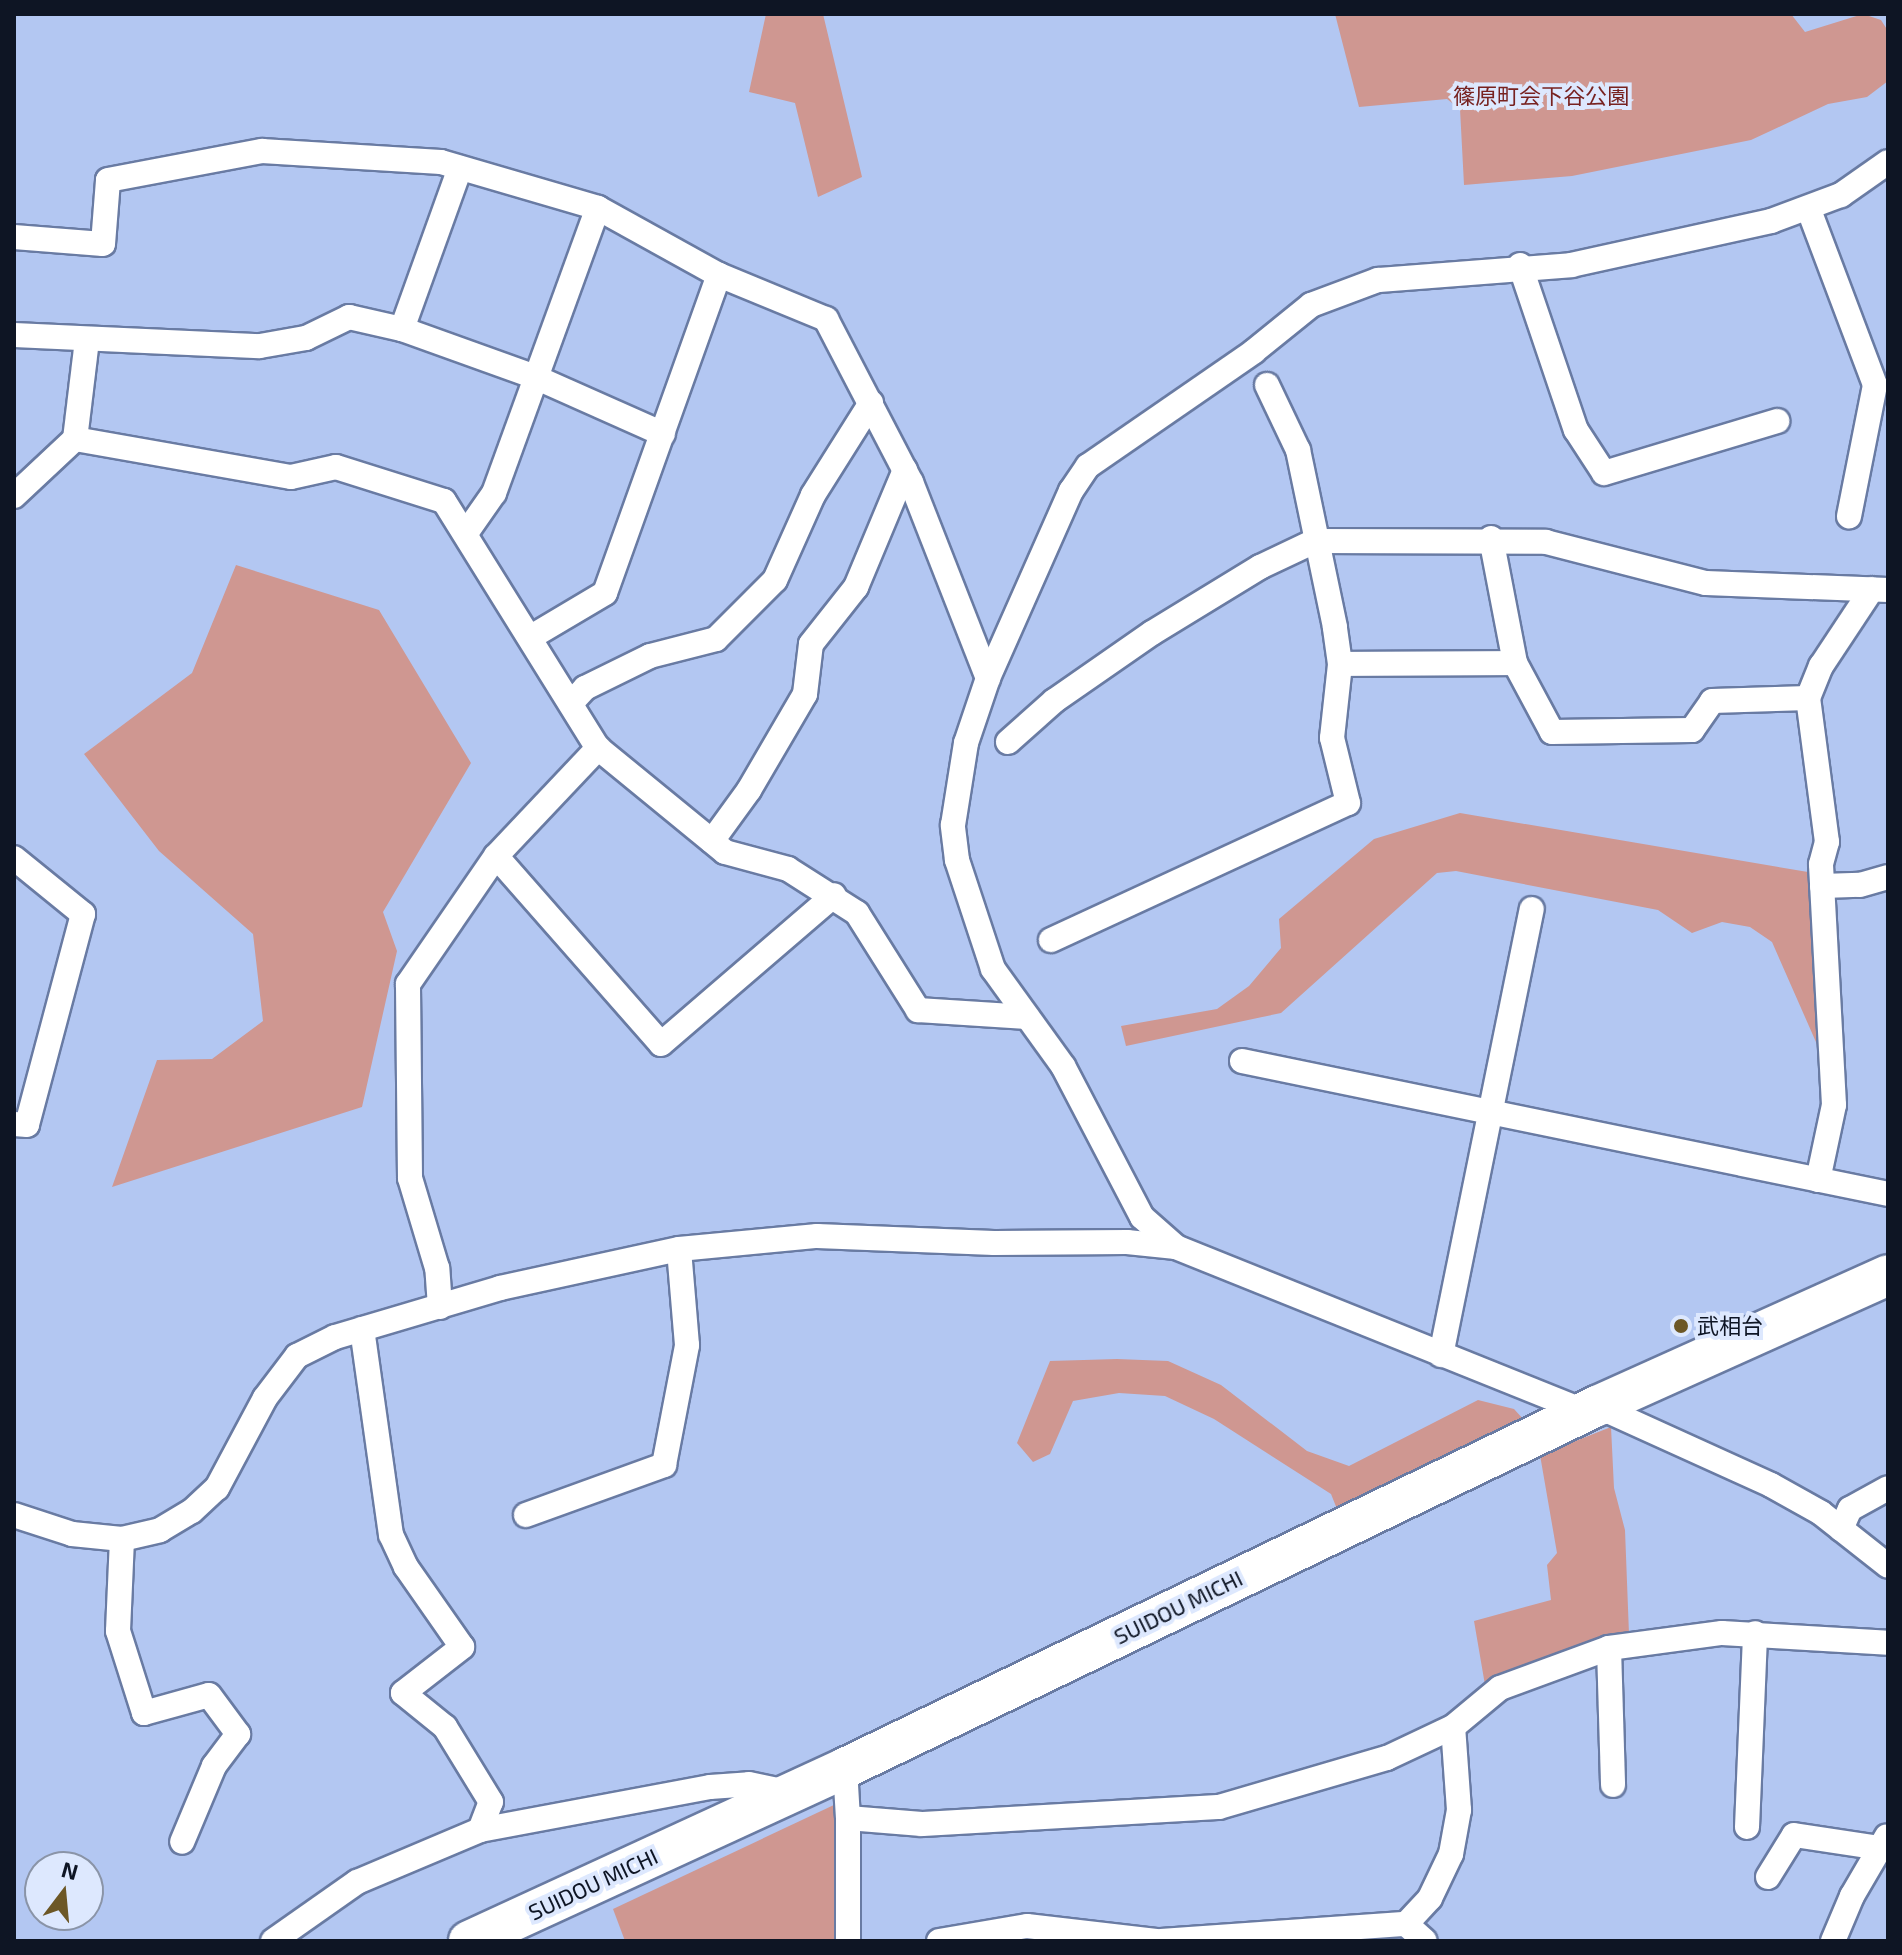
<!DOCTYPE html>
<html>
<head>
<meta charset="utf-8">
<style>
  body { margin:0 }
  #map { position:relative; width:1902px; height:1955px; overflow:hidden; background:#b3c7f2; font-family:"Exo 2","Noto Sans JP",sans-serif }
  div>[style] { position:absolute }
  .green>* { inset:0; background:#cf9791 }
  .roads { filter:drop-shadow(2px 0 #697ba3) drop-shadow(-2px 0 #697ba3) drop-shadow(0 2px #697ba3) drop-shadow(0 -2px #697ba3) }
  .street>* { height:24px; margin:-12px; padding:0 12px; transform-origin:12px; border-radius:12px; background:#fff }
  .primary>* { height:40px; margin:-20px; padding:0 20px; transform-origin:20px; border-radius:20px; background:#fff }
  .dots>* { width:22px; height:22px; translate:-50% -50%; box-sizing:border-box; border:4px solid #dde8fe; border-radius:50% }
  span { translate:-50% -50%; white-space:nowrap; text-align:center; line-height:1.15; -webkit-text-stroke:8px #dde8fe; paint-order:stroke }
  .park-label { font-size:22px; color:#772220 }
  .poi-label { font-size:22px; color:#0e1524 }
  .left { translate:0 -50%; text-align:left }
  .street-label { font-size:22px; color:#0e1524 }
  .frame { position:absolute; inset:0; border:16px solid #0e1524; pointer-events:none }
  .north { position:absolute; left:24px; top:1851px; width:80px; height:80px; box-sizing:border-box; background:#dde8fe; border:2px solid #8a94a7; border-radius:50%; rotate:16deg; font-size:22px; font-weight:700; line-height:32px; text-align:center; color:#0e1524 }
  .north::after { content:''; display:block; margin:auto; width:28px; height:36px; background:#6c5726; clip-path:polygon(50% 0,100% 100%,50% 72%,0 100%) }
</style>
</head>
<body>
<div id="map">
  <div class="green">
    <i style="clip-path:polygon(766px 14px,823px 14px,862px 177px,818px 197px,795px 103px,749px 92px)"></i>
    <i style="clip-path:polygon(1335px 14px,1791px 14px,1805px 32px,1863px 14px,1881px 20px,1888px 31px,1888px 81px,1867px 97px,1828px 104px,1751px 140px,1572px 176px,1464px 185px,1460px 109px,1447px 99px,1359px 107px)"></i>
    <i style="clip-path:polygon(236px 565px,379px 610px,471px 763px,383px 912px,397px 951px,362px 1107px,112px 1187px,157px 1060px,212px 1059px,263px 1021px,253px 934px,159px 851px,84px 754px,192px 673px)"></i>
    <i style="clip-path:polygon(1460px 813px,1814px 873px,1823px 1058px,1772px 942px,1750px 927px,1722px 922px,1692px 933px,1658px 910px,1456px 871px,1437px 873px,1281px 1013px,1126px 1046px,1121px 1026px,1217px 1009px,1249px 986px,1281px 948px,1279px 919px,1374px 839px)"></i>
    <i style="clip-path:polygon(1117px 1359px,1168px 1361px,1221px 1385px,1307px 1451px,1349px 1466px,1478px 1400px,1514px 1409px,1524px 1420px,1337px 1509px,1331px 1494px,1214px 1419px,1165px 1396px,1119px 1393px,1073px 1401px,1050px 1454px,1033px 1462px,1017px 1443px,1050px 1361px)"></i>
    <i style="clip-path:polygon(1611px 1427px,1614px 1488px,1625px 1530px,1629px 1634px,1563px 1652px,1485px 1685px,1474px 1621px,1551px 1600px,1547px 1565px,1557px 1553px,1540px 1455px)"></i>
    <i style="clip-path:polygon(836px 1804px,836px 1941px,625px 1941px,613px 1909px)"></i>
  </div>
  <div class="roads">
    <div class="street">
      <i style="left:1809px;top:210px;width:187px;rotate:69.3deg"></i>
      <i style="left:1875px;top:385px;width:134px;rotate:101.2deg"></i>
      <i style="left:14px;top:237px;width:89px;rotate:4.5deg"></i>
      <i style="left:103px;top:244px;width:64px;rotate:-85.5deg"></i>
      <i style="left:108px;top:180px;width:157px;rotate:-10.7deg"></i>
      <i style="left:262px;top:151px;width:179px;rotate:3.5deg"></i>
      <i style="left:441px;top:162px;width:164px;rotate:16.3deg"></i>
      <i style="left:1520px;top:265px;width:174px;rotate:71.3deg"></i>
      <i style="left:1576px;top:430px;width:51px;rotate:56.9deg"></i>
      <i style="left:1604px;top:473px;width:181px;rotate:-16.7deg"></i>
      <i style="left:402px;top:329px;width:171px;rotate:-70.2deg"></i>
      <i style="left:14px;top:335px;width:246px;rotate:2.6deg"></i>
      <i style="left:260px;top:346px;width:47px;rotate:-9.9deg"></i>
      <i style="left:306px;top:338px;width:48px;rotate:-26deg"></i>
      <i style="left:349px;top:317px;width:54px;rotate:12.8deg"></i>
      <i style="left:402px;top:329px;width:141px;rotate:19.8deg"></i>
      <i style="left:535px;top:377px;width:140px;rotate:24deg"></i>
      <i style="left:87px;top:340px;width:100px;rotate:96.9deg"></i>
      <i style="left:75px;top:439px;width:219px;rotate:10deg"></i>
      <i style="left:291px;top:477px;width:46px;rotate:-12.5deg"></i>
      <i style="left:336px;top:467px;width:113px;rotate:17.5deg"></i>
      <i style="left:444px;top:501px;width:291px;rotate:58.1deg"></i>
      <i style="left:598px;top:748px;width:164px;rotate:39.3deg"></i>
      <i style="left:725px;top:852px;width:65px;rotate:15.1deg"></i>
      <i style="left:788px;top:869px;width:82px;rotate:32.5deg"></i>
      <i style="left:857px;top:913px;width:115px;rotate:57.8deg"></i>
      <i style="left:918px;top:1010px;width:109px;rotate:3.7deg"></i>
      <i style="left:14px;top:496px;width:83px;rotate:-43.1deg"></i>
      <i style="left:466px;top:533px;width:49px;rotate:-55deg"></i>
      <i style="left:494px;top:493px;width:303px;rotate:-70deg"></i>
      <i style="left:598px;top:208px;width:138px;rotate:29deg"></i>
      <i style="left:719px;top:275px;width:116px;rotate:22.4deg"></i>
      <i style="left:826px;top:319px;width:184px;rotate:62.5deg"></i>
      <i style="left:911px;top:482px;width:211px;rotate:68.6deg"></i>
      <i style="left:1491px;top:538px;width:127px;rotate:79.1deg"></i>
      <i style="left:1515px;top:663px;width:78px;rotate:61.8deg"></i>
      <i style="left:1552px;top:732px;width:140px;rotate:-0.8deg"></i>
      <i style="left:1692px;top:730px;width:35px;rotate:-55deg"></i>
      <i style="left:1712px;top:701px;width:96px;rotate:-1.8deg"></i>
      <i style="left:531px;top:637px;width:86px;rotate:-30.7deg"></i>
      <i style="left:605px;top:593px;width:338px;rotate:-70.3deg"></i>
      <i style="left:1340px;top:664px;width:175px;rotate:-0.3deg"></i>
      <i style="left:572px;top:702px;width:19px;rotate:-47deg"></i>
      <i style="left:585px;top:688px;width:72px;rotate:-26.2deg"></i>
      <i style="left:650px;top:656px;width:68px;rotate:-14.4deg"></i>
      <i style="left:716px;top:639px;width:83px;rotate:-45deg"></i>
      <i style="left:775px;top:580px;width:93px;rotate:-65.9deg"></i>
      <i style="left:813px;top:495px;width:109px;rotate:-57.8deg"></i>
      <i style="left:1008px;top:742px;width:62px;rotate:-41.7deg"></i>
      <i style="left:1054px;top:701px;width:119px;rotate:-34.8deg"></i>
      <i style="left:1152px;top:633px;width:127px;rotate:-31.4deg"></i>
      <i style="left:1260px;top:567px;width:61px;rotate:-25.3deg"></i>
      <i style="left:1315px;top:541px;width:231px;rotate:0.2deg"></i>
      <i style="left:1546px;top:542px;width:165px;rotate:14.4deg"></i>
      <i style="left:1706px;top:583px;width:182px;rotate:2.2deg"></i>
      <i style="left:712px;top:841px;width:63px;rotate:-54deg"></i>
      <i style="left:749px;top:790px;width:111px;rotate:-59.7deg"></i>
      <i style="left:805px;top:694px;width:50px;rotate:-83.2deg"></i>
      <i style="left:811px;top:644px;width:73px;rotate:-51.7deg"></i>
      <i style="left:856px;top:587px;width:127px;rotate:-67.3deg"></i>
      <i style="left:496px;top:856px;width:250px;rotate:48.7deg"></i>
      <i style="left:661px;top:1044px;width:228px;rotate:-40.7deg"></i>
      <i style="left:14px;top:858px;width:89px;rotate:39.1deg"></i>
      <i style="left:83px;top:914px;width:218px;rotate:104.9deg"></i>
      <i style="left:27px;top:1125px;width:13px;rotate:-176deg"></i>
      <i style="left:1822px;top:886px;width:38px;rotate:-2deg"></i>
      <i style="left:1860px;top:885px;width:29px;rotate:-16deg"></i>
      <i style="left:1051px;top:940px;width:327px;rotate:-24.8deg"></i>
      <i style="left:1348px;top:803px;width:67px;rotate:-103.8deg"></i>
      <i style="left:1332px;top:738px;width:74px;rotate:-83.8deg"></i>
      <i style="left:1340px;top:664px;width:37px;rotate:-98deg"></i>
      <i style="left:1335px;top:627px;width:181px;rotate:-101.8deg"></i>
      <i style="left:1298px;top:450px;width:72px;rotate:-115.5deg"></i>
      <i style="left:1242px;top:1061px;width:660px;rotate:11.63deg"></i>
      <i style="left:1818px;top:1180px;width:77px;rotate:-78deg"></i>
      <i style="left:1834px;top:1105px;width:241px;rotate:-93.1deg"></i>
      <i style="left:1821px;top:864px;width:23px;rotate:-75deg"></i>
      <i style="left:1827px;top:842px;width:145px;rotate:-97.5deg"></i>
      <i style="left:1808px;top:698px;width:35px;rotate:-68deg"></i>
      <i style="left:1821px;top:666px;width:92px;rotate:-56.5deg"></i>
      <i style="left:440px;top:1307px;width:39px;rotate:-94deg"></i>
      <i style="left:437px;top:1268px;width:94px;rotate:-106.7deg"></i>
      <i style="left:410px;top:1178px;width:194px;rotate:-90.6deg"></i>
      <i style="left:408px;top:984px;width:155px;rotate:-55.5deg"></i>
      <i style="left:496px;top:856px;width:149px;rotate:-46.6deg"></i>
      <i style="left:1441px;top:1355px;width:455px;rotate:-78.5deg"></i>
      <i style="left:1597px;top:1406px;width:191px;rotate:24.4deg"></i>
      <i style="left:1771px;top:1485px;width:57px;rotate:29.2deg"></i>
      <i style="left:1821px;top:1513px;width:85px;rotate:38.3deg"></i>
      <i style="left:1586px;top:1412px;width:442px;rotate:-158.1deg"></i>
      <i style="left:1176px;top:1247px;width:45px;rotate:-138.6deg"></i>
      <i style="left:1142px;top:1217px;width:170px;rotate:-117.6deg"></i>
      <i style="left:1063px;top:1066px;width:120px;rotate:-125.8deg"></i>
      <i style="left:993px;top:969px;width:115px;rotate:-108.3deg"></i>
      <i style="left:957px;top:860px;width:35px;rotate:-97deg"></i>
      <i style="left:953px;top:825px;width:83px;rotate:-81deg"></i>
      <i style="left:966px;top:743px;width:69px;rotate:-71.3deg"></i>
      <i style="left:988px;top:678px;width:205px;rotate:-66.1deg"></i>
      <i style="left:1071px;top:491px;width:30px;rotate:-56deg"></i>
      <i style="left:1088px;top:466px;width:201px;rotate:-34.6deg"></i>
      <i style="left:1253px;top:352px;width:75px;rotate:-39deg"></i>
      <i style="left:1311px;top:305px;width:72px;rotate:-20.5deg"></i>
      <i style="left:1378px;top:280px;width:194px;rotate:-4.4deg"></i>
      <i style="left:1571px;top:265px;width:205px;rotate:-12.4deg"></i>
      <i style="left:1771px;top:221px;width:75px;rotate:-20.4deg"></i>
      <i style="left:1841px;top:195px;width:57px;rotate:-35.1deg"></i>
      <i style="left:14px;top:1515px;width:61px;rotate:18.1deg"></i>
      <i style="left:72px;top:1534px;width:50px;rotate:5.7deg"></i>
      <i style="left:122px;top:1539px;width:39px;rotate:-13deg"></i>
      <i style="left:160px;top:1530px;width:37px;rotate:-31deg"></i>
      <i style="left:192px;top:1511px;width:34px;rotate:-43deg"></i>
      <i style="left:217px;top:1488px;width:102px;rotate:-61.9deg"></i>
      <i style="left:265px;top:1398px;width:53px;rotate:-52.7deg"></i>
      <i style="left:297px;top:1356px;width:42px;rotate:-26.6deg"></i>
      <i style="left:335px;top:1337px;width:172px;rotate:-16.5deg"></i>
      <i style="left:500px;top:1288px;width:183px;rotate:-12.3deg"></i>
      <i style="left:679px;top:1249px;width:139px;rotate:-5.4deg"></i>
      <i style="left:817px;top:1236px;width:177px;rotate:2.3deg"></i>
      <i style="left:994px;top:1243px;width:133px;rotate:-0.4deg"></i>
      <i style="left:1127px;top:1242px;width:49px;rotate:5.8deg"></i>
      <i style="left:526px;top:1515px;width:147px;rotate:-19.9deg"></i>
      <i style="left:664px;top:1465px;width:122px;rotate:-79.1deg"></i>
      <i style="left:687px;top:1345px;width:96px;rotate:-94.8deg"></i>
      <i style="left:1841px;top:1529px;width:22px;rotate:-66deg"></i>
      <i style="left:1850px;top:1509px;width:43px;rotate:-28.9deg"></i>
      <i style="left:122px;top:1539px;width:92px;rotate:92.5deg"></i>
      <i style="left:118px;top:1631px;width:86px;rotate:72.4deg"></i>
      <i style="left:144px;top:1713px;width:67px;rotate:-15.5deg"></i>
      <i style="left:209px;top:1695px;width:49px;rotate:53.4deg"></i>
      <i style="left:238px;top:1734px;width:40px;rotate:127deg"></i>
      <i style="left:214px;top:1766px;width:82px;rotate:112.8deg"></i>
      <i style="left:1609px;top:1648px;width:137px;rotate:88.3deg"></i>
      <i style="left:845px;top:1768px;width:50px;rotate:86.6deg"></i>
      <i style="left:848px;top:1818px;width:74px;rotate:4.6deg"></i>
      <i style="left:922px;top:1824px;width:297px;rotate:-3.3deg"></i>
      <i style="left:1219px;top:1807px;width:175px;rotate:-16.3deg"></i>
      <i style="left:1387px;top:1758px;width:73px;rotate:-25.2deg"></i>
      <i style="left:1453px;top:1727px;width:61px;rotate:-39.7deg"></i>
      <i style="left:1500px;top:1688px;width:116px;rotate:-20.2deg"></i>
      <i style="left:1609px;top:1648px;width:114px;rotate:-7.6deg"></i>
      <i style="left:1722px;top:1633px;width:166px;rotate:3.4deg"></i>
      <i style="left:848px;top:1818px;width:123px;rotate:90deg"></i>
      <i style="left:1747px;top:1827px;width:194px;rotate:-87.6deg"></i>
      <i style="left:480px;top:1830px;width:234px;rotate:-10.6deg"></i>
      <i style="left:710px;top:1787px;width:39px;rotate:-4deg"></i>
      <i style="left:749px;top:1784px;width:40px;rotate:12deg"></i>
      <i style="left:1768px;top:1877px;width:49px;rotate:-58.2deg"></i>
      <i style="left:1794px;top:1835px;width:87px;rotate:8.6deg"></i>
      <i style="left:1406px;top:1924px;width:25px;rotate:42deg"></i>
      <i style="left:273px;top:1941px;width:103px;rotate:-35.1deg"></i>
      <i style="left:357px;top:1882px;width:134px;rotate:-22.9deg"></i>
      <i style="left:480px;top:1830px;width:30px;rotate:-69deg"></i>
      <i style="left:491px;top:1802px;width:88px;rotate:-121.5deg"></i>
      <i style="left:445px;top:1727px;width:54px;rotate:-141deg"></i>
      <i style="left:403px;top:1693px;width:75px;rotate:-37.9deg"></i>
      <i style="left:462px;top:1647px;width:98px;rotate:-125deg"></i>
      <i style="left:406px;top:1567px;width:35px;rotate:-115deg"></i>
      <i style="left:391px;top:1535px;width:208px;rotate:-98deg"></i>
      <i style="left:939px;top:1941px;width:89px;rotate:-9.7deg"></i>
      <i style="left:1027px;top:1926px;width:130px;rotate:6.6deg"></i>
      <i style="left:1161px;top:1941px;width:246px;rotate:-4deg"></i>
      <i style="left:1406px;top:1924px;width:35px;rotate:-47deg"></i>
      <i style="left:1430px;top:1898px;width:49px;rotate:-64.5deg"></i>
      <i style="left:1451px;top:1854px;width:45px;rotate:-79.7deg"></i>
      <i style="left:1459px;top:1810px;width:83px;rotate:-94.1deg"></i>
      <i style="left:1833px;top:1941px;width:49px;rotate:-67.1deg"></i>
      <i style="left:1852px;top:1896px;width:69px;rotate:-59.7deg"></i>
    </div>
    <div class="primary">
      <i style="left:469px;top:1941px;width:414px;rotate:-24.7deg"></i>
      <i style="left:845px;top:1768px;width:835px;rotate:-25.71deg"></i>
      <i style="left:1597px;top:1406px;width:319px;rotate:-24.2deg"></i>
    </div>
  </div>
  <div class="dots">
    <i style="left:1681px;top:1326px;background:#6c5726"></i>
  </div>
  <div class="park-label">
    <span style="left:1541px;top:96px">篠原町会下谷公園</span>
  </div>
  <div class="poi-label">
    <span class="left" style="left:1697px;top:1326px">武相台</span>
  </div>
  <div class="street-label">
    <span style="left:1178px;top:1607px;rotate:-26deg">SUIDOU MICHI</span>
    <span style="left:593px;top:1884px;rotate:-25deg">SUIDOU MICHI</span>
  </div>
  <div class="frame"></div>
  <div class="north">N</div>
</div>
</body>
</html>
